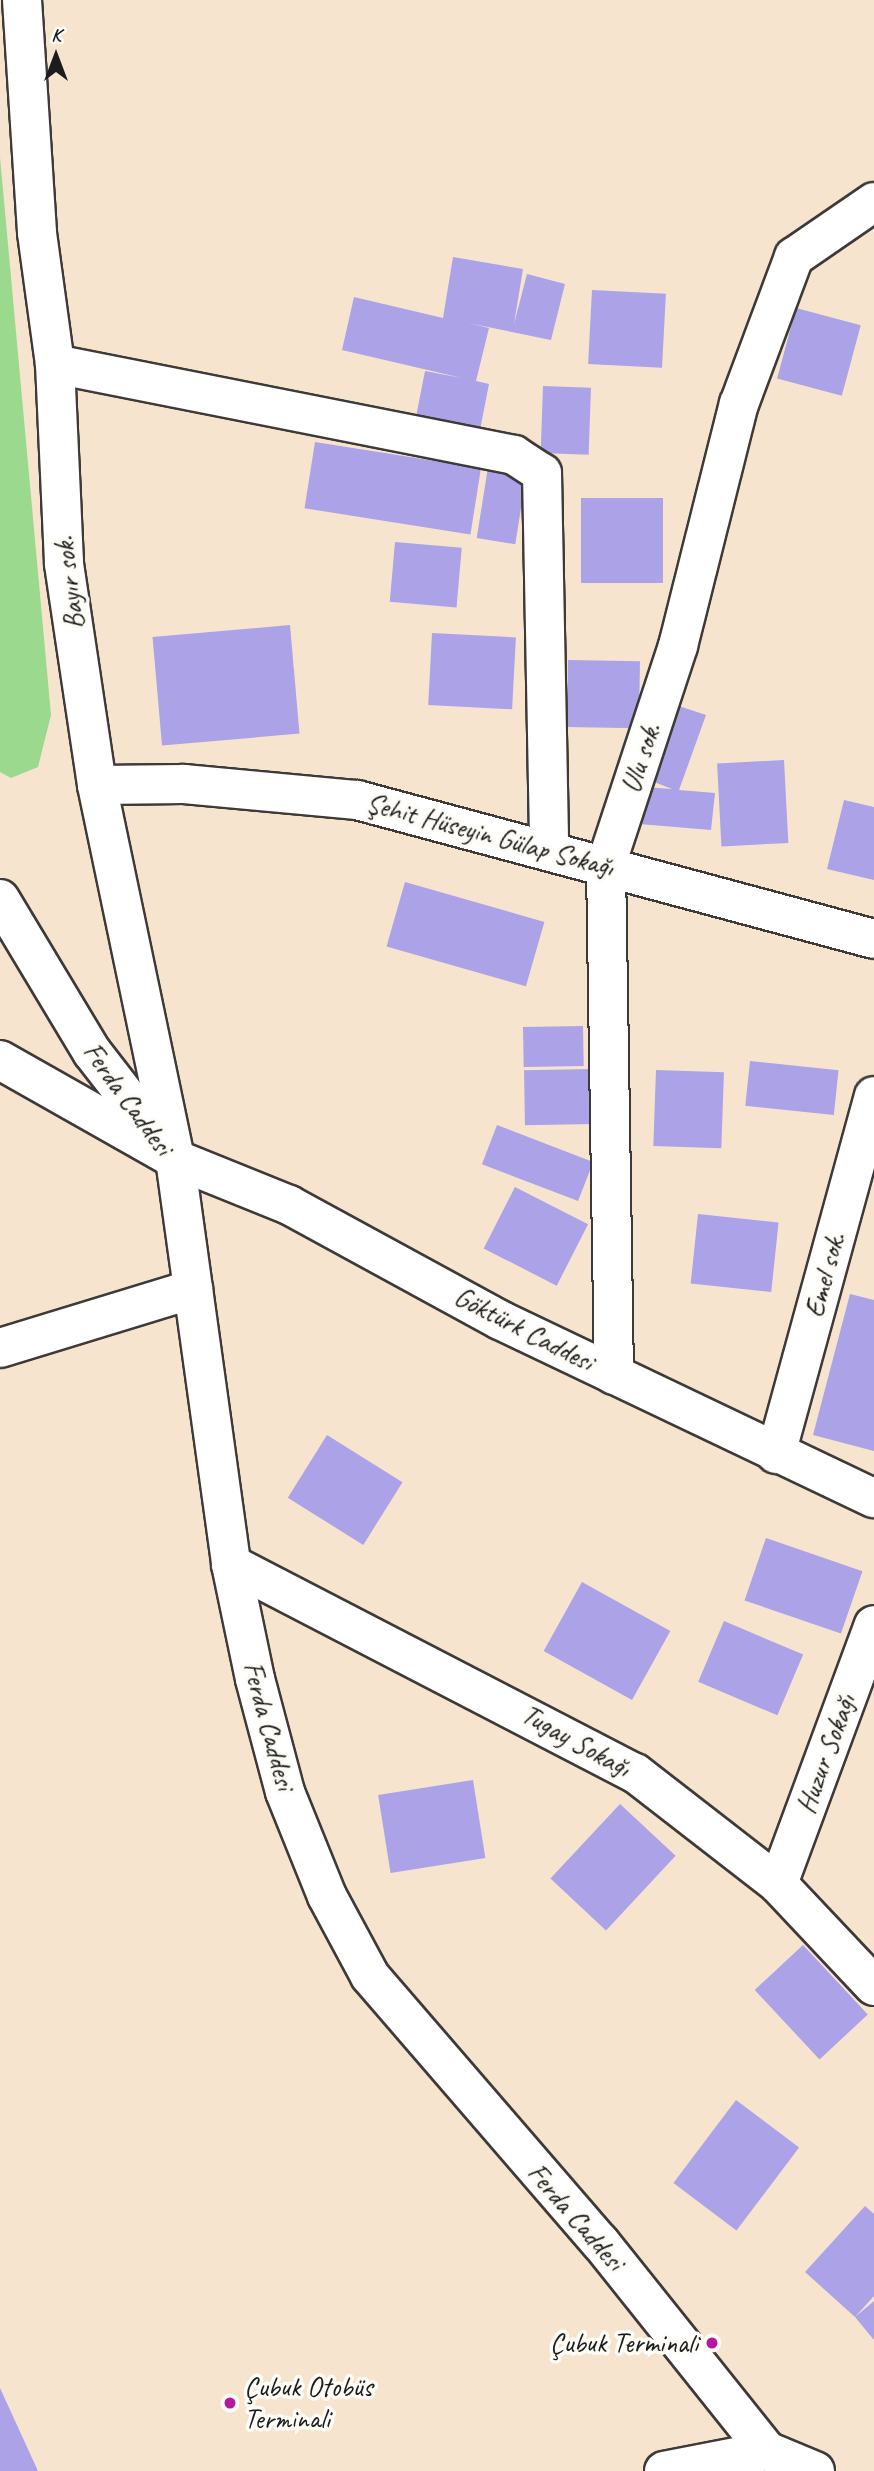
<!DOCTYPE html>
<html>
<head>
<meta charset="utf-8">
<style>
  body { margin:0 }
  #map { position:relative; width:874px; height:2471px; overflow:hidden; background:#f6e4ce; font-family:Caveat,sans-serif }
  div>[style] { position:absolute }
  .green>* { inset:0; background:#9ad98e }
  .building>* { inset:0; background:#aba2e8; transform-origin:0 0 }
  .roads { filter:drop-shadow(2px 0 #3d3a37) drop-shadow(-2px 0 #3d3a37) drop-shadow(0 2px #3d3a37) drop-shadow(0 -2px #3d3a37) }
  .minor>* { height:38px; margin:-19px; padding:0 19px; transform-origin:19px; border-radius:19px; background:#fff }
  .tertiary>* { height:38px; margin:-19px; padding:0 19px; transform-origin:19px; border-radius:19px; background:#fff }
  .dots>* { width:19px; height:19px; translate:-50% -50%; box-sizing:border-box; border:4px solid #fdfcf7; border-radius:50% }
  span { translate:-50% -50%; white-space:nowrap; text-align:center; line-height:1.15; -webkit-text-stroke:7px #fdfcf7; paint-order:stroke }
  .street-label { font-size:28px; color:#1c1c1c }
  .poi-label { font-size:28px; color:#1c1c1c }
  .right { translate:-100% -50%; text-align:right }
  .left { translate:0 -50%; text-align:left }
  .north { position:absolute; left:21px; top:21px; width:70px; height:70px; -webkit-text-stroke:5px #fdfcf7; paint-order:stroke; rotate:0deg; font-size:19px; font-weight:700; line-height:28px; text-align:center; color:#1c1c1c }
  .north::after { content:''; display:block; margin:auto; width:24px; height:32px; background:#1c1c1c; clip-path:polygon(50% 0,100% 100%,50% 72%,0 100%) }
</style>
</head>
<body>
<div id="map">
  <div class="green">
    <i style="clip-path:polygon(0 157px,51px 715px,38px 767px,11px 778px,0 772px)"></i>
  </div>
  <div class="building">
    <i style="clip-path:polygon(453px 257px,523px 269px,514px 324px,527px 274px,565px 284px,551px 340px,468px 323px,489px 328px,476px 381px,489px 384px,479px 435px,415px 422px,425px 371px,462px 378px,342px 350px,354px 297px,443px 318px)"></i>
    <i style="left:592px;top:290px;width:74px;height:74px;rotate:3deg"></i>
    <i style="left:796px;top:308px;width:67px;height:73px;rotate:15deg"></i>
    <i style="left:543px;top:386px;width:48px;height:67px;rotate:2deg"></i>
    <i style="left:315px;top:442px;width:168px;height:67px;rotate:9deg"></i>
    <i style="left:488px;top:467px;width:39px;height:72px;rotate:9deg"></i>
    <i style="left:581px;top:498px;width:82px;height:85px"></i>
    <i style="left:395px;top:542px;width:67px;height:60px;rotate:5deg"></i>
    <i style="left:290px;top:625px;width:109px;height:138px;rotate:85deg"></i>
    <i style="left:432px;top:633px;width:84px;height:72px;rotate:3deg"></i>
    <i style="left:568px;top:660px;width:72px;height:67px;rotate:1deg"></i>
    <i style="clip-path:polygon(676px 705px,706px 715px,679px 790px,715px 793px,711px 830px,639px 824px,643px 787px,672px 789px,649px 780px)"></i>
    <i style="left:784px;top:760px;width:83px;height:67px;rotate:87deg"></i>
    <i style="clip-path:polygon(844px 800px,874px 807px,874px 880px,827px 869px)"></i>
    <i style="left:405px;top:882px;width:145px;height:67px;rotate:16deg"></i>
    <i style="left:583px;top:1026px;width:40px;height:60px;rotate:89deg"></i>
    <i style="left:750px;top:1061px;width:89px;height:45px;rotate:6deg"></i>
    <i style="left:592px;top:1069px;width:55px;height:68px;rotate:89deg"></i>
    <i style="left:656px;top:1070px;width:68px;height:76px;rotate:2deg"></i>
    <i style="left:497px;top:1125px;width:103px;height:42px;rotate:21deg"></i>
    <i style="left:515px;top:1187px;width:82px;height:69px;rotate:27deg"></i>
    <i style="left:698px;top:1214px;width:81px;height:70px;rotate:6deg"></i>
    <i style="clip-path:polygon(850px 1294px,874px 1300px,874px 1451px,813px 1435px)"></i>
    <i style="left:327px;top:1435px;width:89px;height:74px;rotate:32deg"></i>
    <i style="left:766px;top:1538px;width:102px;height:66px;rotate:19deg"></i>
    <i style="left:582px;top:1582px;width:101px;height:79px;rotate:29deg"></i>
    <i style="left:724px;top:1621px;width:86px;height:66px;rotate:23deg"></i>
    <i style="left:473px;top:1780px;width:79px;height:96px;rotate:81deg"></i>
    <i style="left:620px;top:1804px;width:76px;height:102px;rotate:43deg"></i>
    <i style="left:803px;top:1945px;width:95px;height:66px;rotate:47deg"></i>
    <i style="left:736px;top:2100px;width:79px;height:104px;rotate:37deg"></i>
    <i style="clip-path:polygon(865px 2206px,874px 2214px,874px 2296px,855px 2317px,805px 2272px)"></i>
    <i style="clip-path:polygon(874px 2301px,874px 2340px,855px 2317px)"></i>
    <i style="clip-path:polygon(0 2388px,38px 2471px,0 2471px)"></i>
  </div>
  <div class="roads">
    <div class="minor">
      <i style="left:22px;top:0;width:233px;rotate:86.3deg"></i>
      <i style="left:37px;top:233px;width:132px;rotate:82.2deg"></i>
      <i style="left:55px;top:364px;width:200px;rotate:87.4deg"></i>
      <i style="left:64px;top:564px;width:223px;rotate:81.5deg"></i>
      <i style="left:97px;top:785px;width:382px;rotate:78.2deg"></i>
      <i style="left:55px;top:364px;width:468px;rotate:11.2deg"></i>
      <i style="left:514px;top:455px;width:33px;rotate:33deg"></i>
      <i style="left:542px;top:473px;width:376px;rotate:88.9deg"></i>
      <i style="left:97px;top:785px;width:87px;rotate:-0.7deg"></i>
      <i style="left:184px;top:784px;width:174px;rotate:5.3deg"></i>
      <i style="left:357px;top:800px;width:535px;rotate:15.05deg"></i>
      <i style="left:0;top:1060px;width:201px;rotate:29.5deg"></i>
      <i style="left:0;top:1348px;width:202px;rotate:-17deg"></i>
      <i style="left:614px;top:1375px;width:510px;rotate:-90.9deg"></i>
      <i style="left:606px;top:865px;width:231px;rotate:-71.8deg"></i>
      <i style="left:678px;top:646px;width:250px;rotate:-75.9deg"></i>
      <i style="left:739px;top:404px;width:157px;rotate:-69.5deg"></i>
      <i style="left:794px;top:257px;width:97px;rotate:-34.5deg"></i>
      <i style="left:776px;top:1454px;width:371px;rotate:-74.7deg"></i>
      <i style="left:231px;top:1564px;width:455px;rotate:27.4deg"></i>
      <i style="left:635px;top:1773px;width:181px;rotate:37.8deg"></i>
      <i style="left:778px;top:1884px;width:140px;rotate:46.7deg"></i>
      <i style="left:778px;top:1884px;width:276px;rotate:-69.7deg"></i>
    </div>
    <div class="tertiary">
      <i style="left:0;top:899px;width:179px;rotate:59deg"></i>
      <i style="left:92px;top:1052px;width:135px;rotate:52.2deg"></i>
      <i style="left:175px;top:1159px;width:409px;rotate:82.1deg"></i>
      <i style="left:231px;top:1564px;width:117px;rotate:78.2deg"></i>
      <i style="left:255px;top:1679px;width:117px;rotate:75.1deg"></i>
      <i style="left:285px;top:1792px;width:112px;rotate:68deg"></i>
      <i style="left:327px;top:1896px;width:91px;rotate:61.7deg"></i>
      <i style="left:370px;top:1976px;width:352px;rotate:49.2deg"></i>
      <i style="left:600px;top:2242px;width:268px;rotate:51.4deg"></i>
      <i style="left:767px;top:2451px;width:52px;rotate:22.6deg"></i>
      <i style="left:175px;top:1159px;width:123px;rotate:22deg"></i>
      <i style="left:289px;top:1205px;width:240px;rotate:28.6deg"></i>
      <i style="left:500px;top:1320px;width:414px;rotate:25.5deg"></i>
      <i style="left:664px;top:2471px;width:105px;rotate:-11deg"></i>
    </div>
  </div>
  <div class="dots">
    <i style="left:712px;top:2343px;background:#b5179e"></i>
    <i style="left:230px;top:2403px;background:#b5179e"></i>
  </div>
  <div class="street-label">
    <span style="left:69px;top:583px;rotate:-97deg">Bayır sok.</span>
    <span style="left:641px;top:758px;rotate:-72deg">Ulu sok.</span>
    <span style="left:490px;top:835px;rotate:15deg">Şehit Hüseyin Gülap Sokağı</span>
    <span style="left:128px;top:1099px;rotate:54deg">Ferda Caddesi</span>
    <span style="left:825px;top:1275px;rotate:-75deg">Emel sok.</span>
    <span style="left:524px;top:1329px;rotate:27deg">Göktürk Caddesi</span>
    <span style="left:269px;top:1726px;rotate:75deg">Ferda Caddesi</span>
    <span style="left:576px;top:1741px;rotate:29deg">Tugay Sokağı</span>
    <span style="left:826px;top:1754px;rotate:-70deg">Huzur Sokağı</span>
    <span style="left:576px;top:2217px;rotate:49deg">Ferda Caddesi</span>
  </div>
  <div class="poi-label">
    <span class="right" style="left:698px;top:2343px">Çubuk Terminali</span>
    <span class="left" style="left:244px;top:2403px">Çubuk Otobüs<br>Terminali</span>
  </div>
  <div class="north">K</div>
</div>
</body>
</html>
